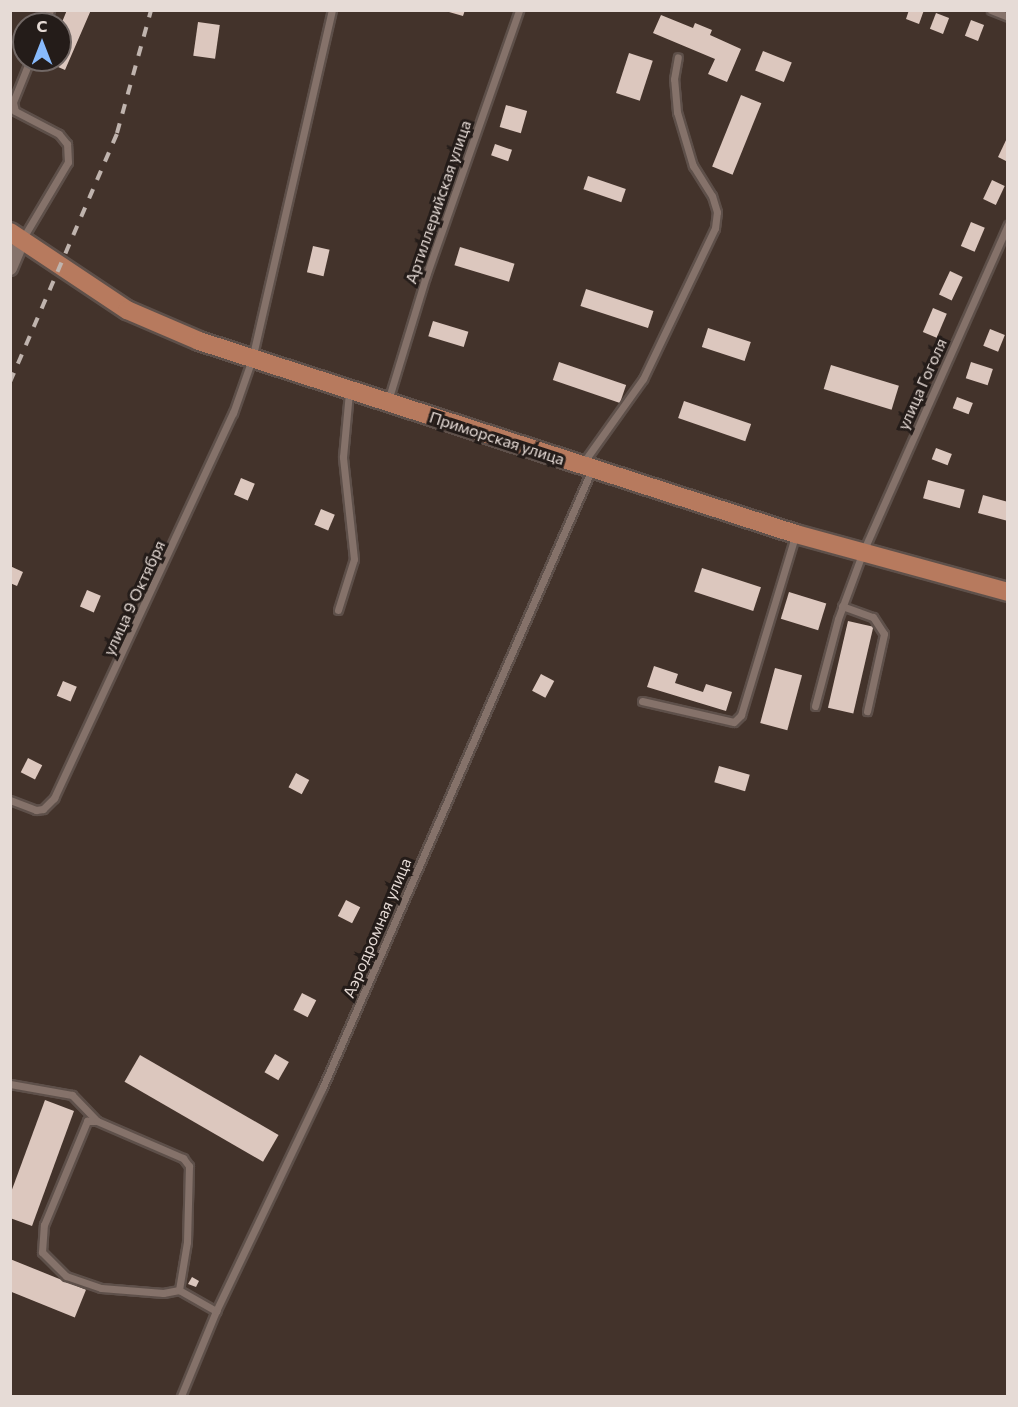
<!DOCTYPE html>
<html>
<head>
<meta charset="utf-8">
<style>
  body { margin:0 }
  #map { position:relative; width:1018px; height:1407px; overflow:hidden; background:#43332b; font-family:Commissioner,sans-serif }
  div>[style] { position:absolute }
  .building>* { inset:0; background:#dcc7be; transform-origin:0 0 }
  .roads { filter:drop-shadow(2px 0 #5e504a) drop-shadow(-2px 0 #5e504a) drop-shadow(0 2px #5e504a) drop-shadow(0 -2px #5e504a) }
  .lane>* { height:7px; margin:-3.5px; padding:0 3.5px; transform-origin:3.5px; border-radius:3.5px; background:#85726a }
  .street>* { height:14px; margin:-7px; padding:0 7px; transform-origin:7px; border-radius:7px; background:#85726a }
  .primary>* { height:18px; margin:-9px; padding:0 9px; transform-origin:9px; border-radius:9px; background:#b77a5e }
  .rail>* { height:4px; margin-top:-2px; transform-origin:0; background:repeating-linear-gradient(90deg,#c0b4ae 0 10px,transparent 0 20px) }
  span { translate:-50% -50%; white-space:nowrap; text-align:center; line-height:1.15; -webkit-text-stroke:6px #241c19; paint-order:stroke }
  .street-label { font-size:16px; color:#e6dbd6 }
  .frame { position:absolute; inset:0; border:12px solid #e6dbd6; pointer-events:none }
  .north { position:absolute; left:12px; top:12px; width:60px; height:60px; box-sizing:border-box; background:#241c19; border:2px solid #726865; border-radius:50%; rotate:0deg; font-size:16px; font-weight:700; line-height:24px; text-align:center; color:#e6dbd6 }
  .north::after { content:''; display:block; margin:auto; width:21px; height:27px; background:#88bafc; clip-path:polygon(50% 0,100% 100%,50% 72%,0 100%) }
</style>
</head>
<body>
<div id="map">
  <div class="building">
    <i style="clip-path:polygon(67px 10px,91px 10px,65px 70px,42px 60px,60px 60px,60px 27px)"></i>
    <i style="clip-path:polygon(442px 10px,465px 10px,463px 16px)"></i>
    <i style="clip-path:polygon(909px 10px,924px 10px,919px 24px,906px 19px)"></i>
    <i style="left:936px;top:13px;width:14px;height:17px;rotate:21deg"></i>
    <i style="clip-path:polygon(661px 15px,693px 28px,695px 23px,712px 30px,710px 35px,741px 49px,727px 82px,708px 74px,715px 59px,653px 33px)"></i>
    <i style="left:971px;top:20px;width:14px;height:17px;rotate:21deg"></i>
    <i style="left:198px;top:22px;width:22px;height:34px;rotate:8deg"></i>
    <i style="left:763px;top:51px;width:31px;height:21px;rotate:22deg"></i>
    <i style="left:629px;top:53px;width:25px;height:42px;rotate:18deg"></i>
    <i style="left:741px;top:95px;width:22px;height:77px;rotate:22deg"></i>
    <i style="left:506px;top:105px;width:22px;height:23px;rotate:16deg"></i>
    <i style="clip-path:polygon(1008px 136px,1008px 162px,998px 157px)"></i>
    <i style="left:495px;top:144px;width:18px;height:12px;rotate:19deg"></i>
    <i style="left:588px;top:176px;width:40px;height:14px;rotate:19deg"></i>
    <i style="left:992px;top:180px;width:14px;height:21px;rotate:25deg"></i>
    <i style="left:971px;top:222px;width:15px;height:26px;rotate:23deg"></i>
    <i style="left:313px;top:246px;width:17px;height:27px;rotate:13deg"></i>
    <i style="left:460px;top:247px;width:57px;height:19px;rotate:17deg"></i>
    <i style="left:950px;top:271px;width:14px;height:26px;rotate:25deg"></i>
    <i style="left:586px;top:289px;width:71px;height:18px;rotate:18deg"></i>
    <i style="left:933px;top:308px;width:15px;height:26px;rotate:23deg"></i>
    <i style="left:433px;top:321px;width:37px;height:16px;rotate:17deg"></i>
    <i style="left:708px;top:328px;width:45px;height:20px;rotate:18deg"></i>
    <i style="left:990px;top:329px;width:16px;height:18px;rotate:22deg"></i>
    <i style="left:559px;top:362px;width:71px;height:19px;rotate:19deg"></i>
    <i style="left:971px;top:362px;width:23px;height:17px;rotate:18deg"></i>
    <i style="left:831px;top:365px;width:71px;height:25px;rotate:17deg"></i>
    <i style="left:957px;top:397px;width:17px;height:12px;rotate:21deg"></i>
    <i style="left:684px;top:401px;width:71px;height:18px;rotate:19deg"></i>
    <i style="left:936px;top:448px;width:17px;height:12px;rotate:21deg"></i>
    <i style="left:241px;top:478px;width:15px;height:18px;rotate:23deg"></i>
    <i style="left:928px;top:480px;width:38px;height:19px;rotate:15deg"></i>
    <i style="clip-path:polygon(983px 495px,1008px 502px,1008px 521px,978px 513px)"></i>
    <i style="left:321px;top:509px;width:15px;height:17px;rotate:23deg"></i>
    <i style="clip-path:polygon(10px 566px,23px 572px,17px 586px,10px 583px)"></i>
    <i style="left:702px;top:568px;width:62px;height:25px;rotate:18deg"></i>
    <i style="left:87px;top:590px;width:15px;height:18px;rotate:23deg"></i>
    <i style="left:789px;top:592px;width:39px;height:28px;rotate:17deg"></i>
    <i style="left:848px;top:621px;width:26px;height:89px;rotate:13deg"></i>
    <i style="clip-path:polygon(654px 666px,678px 674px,675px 683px,703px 692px,706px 684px,732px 692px,726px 711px,647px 687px)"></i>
    <i style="left:775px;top:668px;width:28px;height:57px;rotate:15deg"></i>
    <i style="left:541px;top:674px;width:15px;height:19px;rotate:28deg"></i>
    <i style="left:63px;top:681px;width:15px;height:16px;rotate:23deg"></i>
    <i style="left:28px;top:758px;width:16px;height:16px;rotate:27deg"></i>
    <i style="left:719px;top:766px;width:32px;height:17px;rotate:16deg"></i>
    <i style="left:296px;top:773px;width:15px;height:16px;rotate:28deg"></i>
    <i style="left:346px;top:900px;width:16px;height:18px;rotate:27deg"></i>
    <i style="left:302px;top:993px;width:16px;height:19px;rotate:27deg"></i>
    <i style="left:275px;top:1054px;width:16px;height:21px;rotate:30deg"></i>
    <i style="left:140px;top:1055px;width:160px;height:31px;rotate:30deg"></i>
    <i style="clip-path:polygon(45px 1100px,74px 1111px,32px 1226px,10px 1218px,10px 1195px)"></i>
    <i style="left:10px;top:1259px;width:82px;height:30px;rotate:22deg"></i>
    <i style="clip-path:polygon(192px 1277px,199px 1281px,196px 1287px,188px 1284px)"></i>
  </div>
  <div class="roads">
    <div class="lane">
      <i style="left:991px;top:10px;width:18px;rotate:22deg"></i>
      <i style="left:45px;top:24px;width:15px;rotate:-70deg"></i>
      <i style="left:23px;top:238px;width:88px;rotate:-59.4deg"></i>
      <i style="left:68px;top:162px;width:18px;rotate:-93deg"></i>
      <i style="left:67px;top:144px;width:13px;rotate:-129deg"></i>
      <i style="left:59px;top:134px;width:50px;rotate:-152.4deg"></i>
      <i style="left:15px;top:111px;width:9px;rotate:-103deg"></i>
      <i style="left:13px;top:102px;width:45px;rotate:-68deg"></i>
      <i style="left:388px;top:401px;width:131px;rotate:-73.1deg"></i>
      <i style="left:426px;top:276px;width:282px;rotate:-70.7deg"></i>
      <i style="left:583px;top:463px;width:103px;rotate:-54.5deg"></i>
      <i style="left:643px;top:379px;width:167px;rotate:-64.5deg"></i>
      <i style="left:715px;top:228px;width:16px;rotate:-83deg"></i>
      <i style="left:717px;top:212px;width:17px;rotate:-107deg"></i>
      <i style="left:712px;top:196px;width:36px;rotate:-122deg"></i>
      <i style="left:693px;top:166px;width:56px;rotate:-106.5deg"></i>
      <i style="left:677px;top:112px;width:33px;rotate:-95deg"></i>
      <i style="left:674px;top:79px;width:22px;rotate:-80deg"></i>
      <i style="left:842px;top:606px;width:33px;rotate:20deg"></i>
      <i style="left:873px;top:617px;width:20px;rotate:57deg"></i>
      <i style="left:884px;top:634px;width:79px;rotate:102.4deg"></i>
      <i style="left:338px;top:610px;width:53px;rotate:-72.6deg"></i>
      <i style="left:354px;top:559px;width:103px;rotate:-96.2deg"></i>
      <i style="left:343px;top:457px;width:65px;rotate:-84.7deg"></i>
      <i style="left:642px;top:701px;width:94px;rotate:12.9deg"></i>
      <i style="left:734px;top:722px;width:10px;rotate:-45deg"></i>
      <i style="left:741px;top:715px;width:187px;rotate:-73.2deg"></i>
      <i style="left:815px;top:706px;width:90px;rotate:-75.2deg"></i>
      <i style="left:838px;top:619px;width:69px;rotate:-69.7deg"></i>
      <i style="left:862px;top:554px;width:360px;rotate:-66.1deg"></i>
      <i style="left:10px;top:800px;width:28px;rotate:21deg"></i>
      <i style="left:36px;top:810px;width:7px;rotate:-8deg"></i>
      <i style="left:43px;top:809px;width:16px;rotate:-45deg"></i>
      <i style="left:54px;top:798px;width:425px;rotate:-65.1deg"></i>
      <i style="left:233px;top:413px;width:57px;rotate:-70.6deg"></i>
      <i style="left:252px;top:359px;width:358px;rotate:-77.1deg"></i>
      <i style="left:10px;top:1084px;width:63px;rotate:10.1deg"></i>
      <i style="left:72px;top:1095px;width:36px;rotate:46deg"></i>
      <i style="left:179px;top:1290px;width:16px;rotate:169deg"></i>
      <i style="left:163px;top:1293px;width:62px;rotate:-175.4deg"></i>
      <i style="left:101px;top:1288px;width:37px;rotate:-161deg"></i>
      <i style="left:66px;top:1276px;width:34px;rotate:-135deg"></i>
      <i style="left:42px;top:1252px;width:27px;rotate:-86deg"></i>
      <i style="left:44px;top:1225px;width:113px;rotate:-67.5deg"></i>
      <i style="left:87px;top:1121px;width:10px"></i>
      <i style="left:97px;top:1121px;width:94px;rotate:23.3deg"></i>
      <i style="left:183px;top:1158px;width:10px;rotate:53deg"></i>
      <i style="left:189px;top:1166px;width:76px;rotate:91.5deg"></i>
      <i style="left:187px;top:1242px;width:49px;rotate:99.5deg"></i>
      <i style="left:179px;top:1290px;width:43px;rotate:29.6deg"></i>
      <i style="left:181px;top:1396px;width:92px;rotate:-67.6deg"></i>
      <i style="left:216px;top:1311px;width:246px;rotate:-64.5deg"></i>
      <i style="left:322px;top:1089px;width:676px;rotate:-66.47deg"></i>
    </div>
    <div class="street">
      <i style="left:10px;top:268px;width:30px;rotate:-67deg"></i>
    </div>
    <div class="primary">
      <i style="left:10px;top:232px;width:141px;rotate:33.7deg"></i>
      <i style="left:127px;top:310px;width:78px;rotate:23.3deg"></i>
      <i style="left:199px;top:341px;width:627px;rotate:17.92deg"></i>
      <i style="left:796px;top:534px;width:220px;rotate:15.3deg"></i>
    </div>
  </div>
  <div class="rail">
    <i style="left:10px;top:382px;width:271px;rotate:-66.7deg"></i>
    <i style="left:117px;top:133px;width:128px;rotate:-74.5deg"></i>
  </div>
  <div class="street-label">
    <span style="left:438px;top:202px;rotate:-71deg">Артиллерийская улица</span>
    <span style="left:922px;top:384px;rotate:-66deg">улица Гоголя</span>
    <span style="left:497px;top:438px;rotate:18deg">Приморская улица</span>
    <span style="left:134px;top:598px;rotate:-65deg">улица 9 Октября</span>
    <span style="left:377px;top:928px;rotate:-67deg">Аэродромная улица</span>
  </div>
  <div class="frame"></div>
  <div class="north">С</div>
</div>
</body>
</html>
